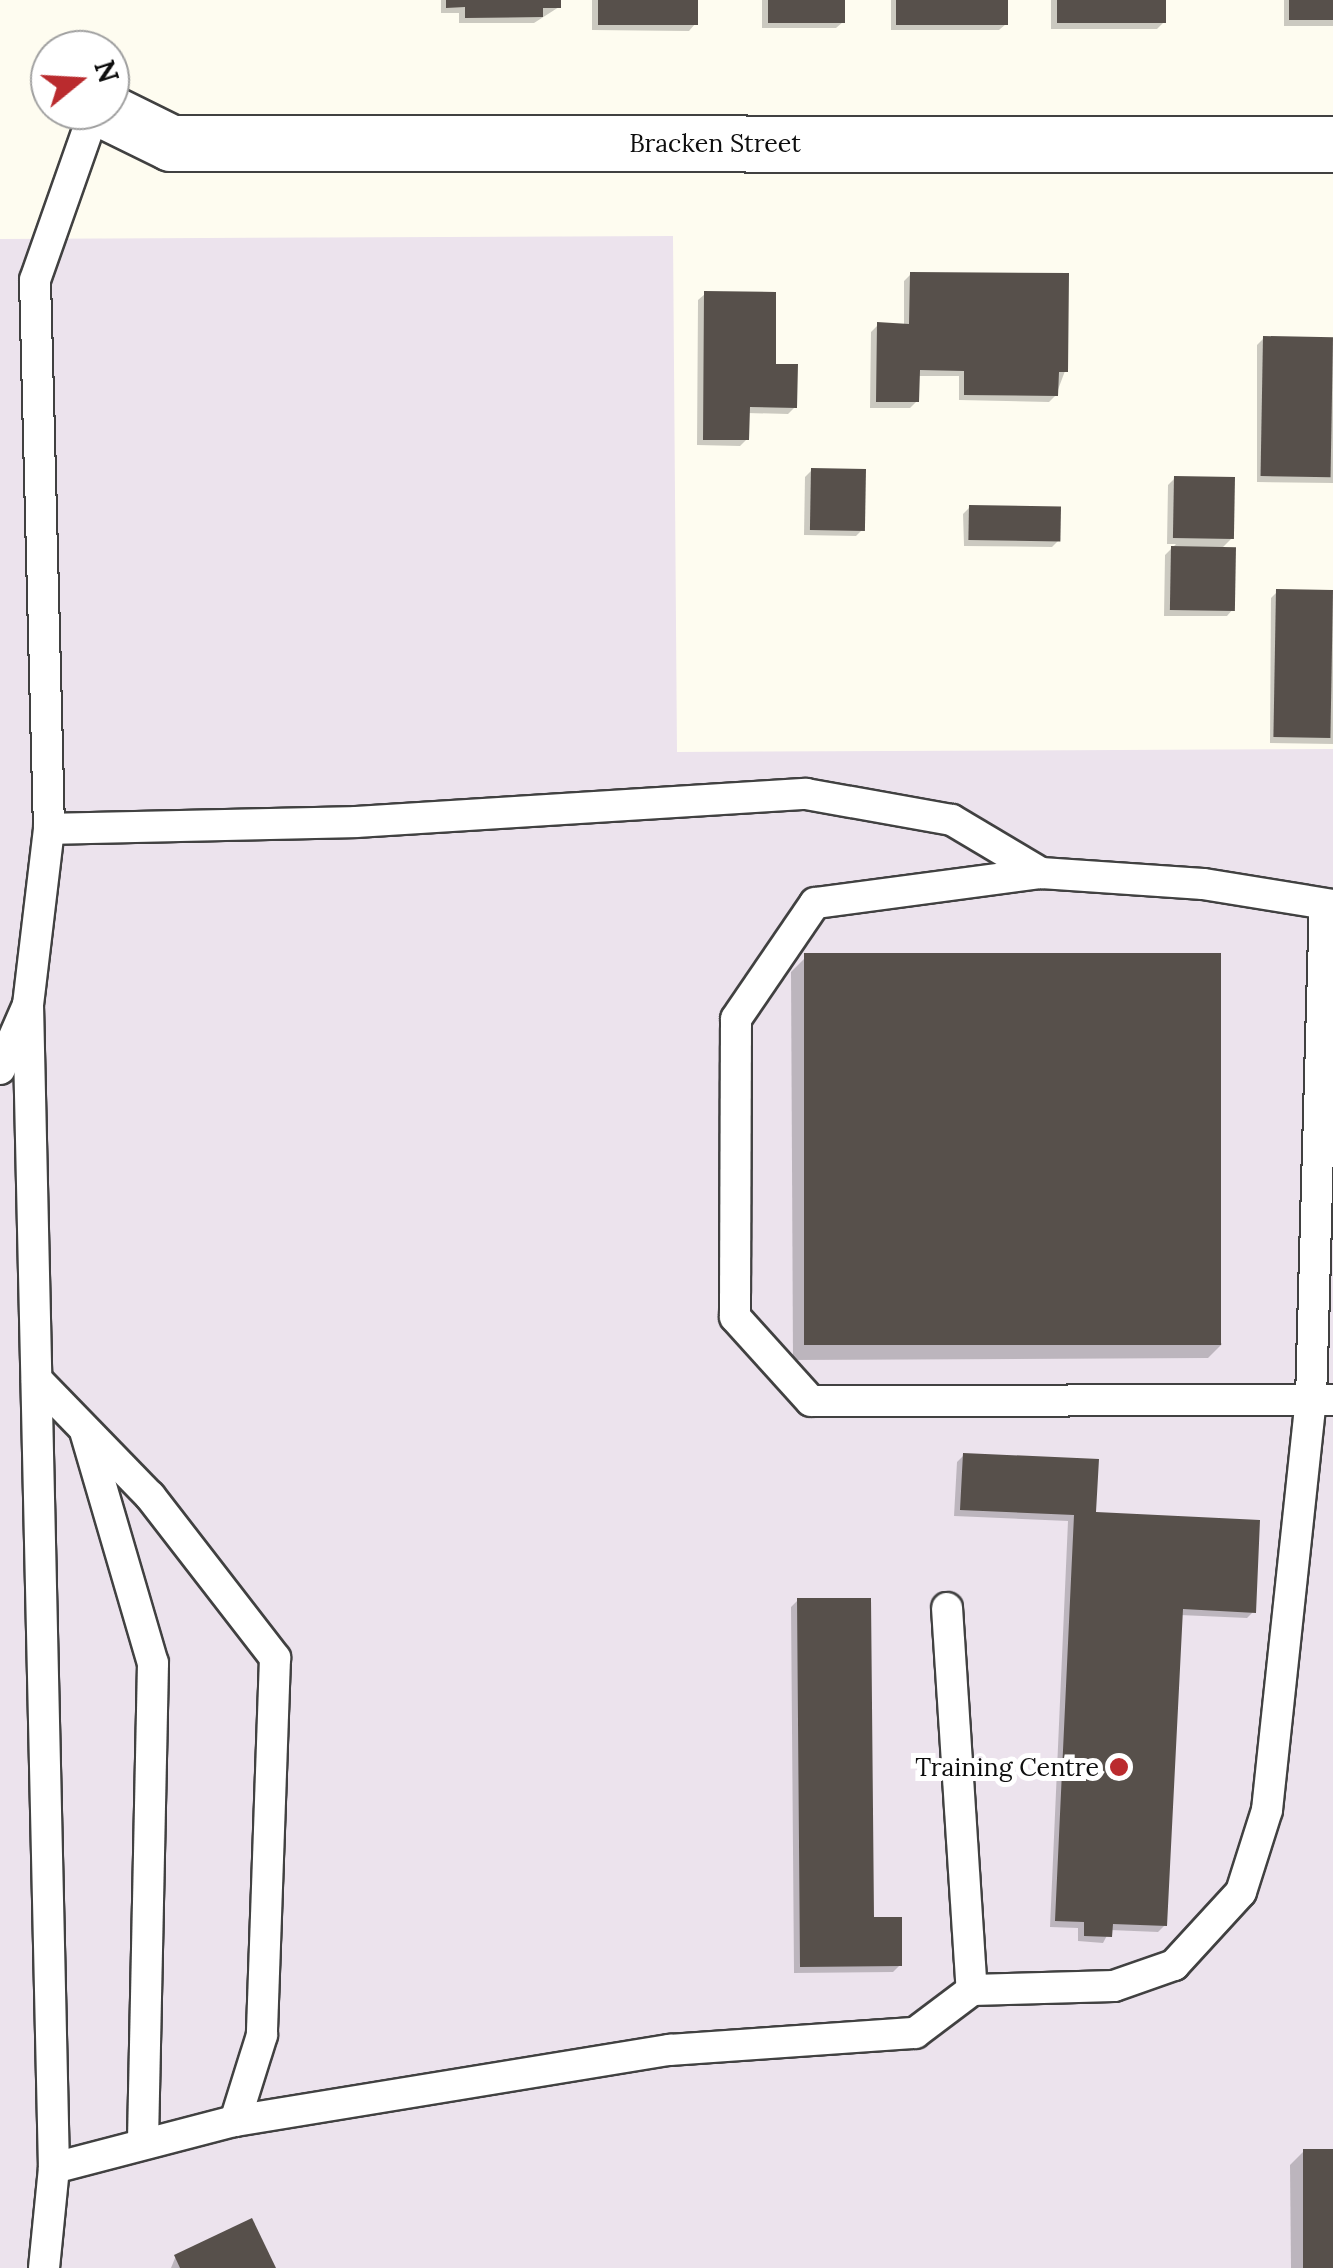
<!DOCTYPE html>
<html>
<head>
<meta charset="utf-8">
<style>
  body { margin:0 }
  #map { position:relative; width:1333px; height:2268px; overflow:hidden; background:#fefcf0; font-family:Lora,serif }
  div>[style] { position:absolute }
  .industrial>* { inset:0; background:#ece3ed }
  .shadow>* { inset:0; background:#0003; transform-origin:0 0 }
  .building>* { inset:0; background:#57504b; transform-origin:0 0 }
  .roads { filter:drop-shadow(2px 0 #414141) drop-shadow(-2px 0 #414141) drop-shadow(0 2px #414141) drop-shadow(0 -2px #414141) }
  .lane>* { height:30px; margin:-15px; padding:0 15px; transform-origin:15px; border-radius:15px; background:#fff }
  .street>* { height:55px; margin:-27.5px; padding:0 27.5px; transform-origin:27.5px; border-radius:27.5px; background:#fff }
  .dots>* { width:28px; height:28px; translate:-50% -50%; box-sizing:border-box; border:5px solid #fff; border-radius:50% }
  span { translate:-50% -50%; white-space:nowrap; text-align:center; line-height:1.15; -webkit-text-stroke:10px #fff; paint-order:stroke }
  .street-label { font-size:25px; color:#0e0e0e }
  .poi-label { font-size:25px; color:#0e0e0e }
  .right { translate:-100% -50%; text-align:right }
  .north { position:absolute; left:30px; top:30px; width:100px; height:100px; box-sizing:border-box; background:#fff; border:2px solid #9f9f9f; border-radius:50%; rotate:72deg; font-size:28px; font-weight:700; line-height:40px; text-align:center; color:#0e0e0e }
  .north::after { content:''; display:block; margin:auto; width:35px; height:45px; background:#ba2b2e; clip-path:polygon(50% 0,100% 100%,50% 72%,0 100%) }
</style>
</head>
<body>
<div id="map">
  <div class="industrial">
    <i style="clip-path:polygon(673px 236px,677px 752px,1333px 749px,1333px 2268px,0 2268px,0 239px)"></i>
  </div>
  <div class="shadow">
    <i style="clip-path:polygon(441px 0,559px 0,559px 7px,534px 23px,459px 23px,459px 13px,441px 13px)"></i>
    <i style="clip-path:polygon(592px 0,695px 0,695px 24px,689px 31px,592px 30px)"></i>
    <i style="clip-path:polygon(762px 0,843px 0,843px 22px,836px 28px,762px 28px)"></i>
    <i style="clip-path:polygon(891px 0,1006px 0,1006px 24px,999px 30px,891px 30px)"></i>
    <i style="clip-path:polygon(1051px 0,1163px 0,1163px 23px,1157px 29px,1051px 29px)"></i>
    <i style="left:1284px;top:0;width:49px;height:26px"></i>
    <i style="clip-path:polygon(911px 274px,1065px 371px,1056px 395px,1049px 402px,959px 400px,959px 376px,917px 376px,917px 401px,910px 408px,870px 408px,871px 332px,878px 325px,904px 326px,904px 281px)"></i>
    <i style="clip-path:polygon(705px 294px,795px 407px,788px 414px,747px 413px,747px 439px,740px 446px,697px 445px,698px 300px)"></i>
    <i style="clip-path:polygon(1264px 338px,1333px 339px,1333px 483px,1257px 482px,1257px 345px)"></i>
    <i style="clip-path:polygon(812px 470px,863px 529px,856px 536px,804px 535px,805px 477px)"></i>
    <i style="clip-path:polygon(1175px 478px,1232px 538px,1221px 549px,1233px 609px,1227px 616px,1164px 616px,1165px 555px,1176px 544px,1167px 544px,1168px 485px)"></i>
    <i style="clip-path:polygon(970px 507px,1059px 540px,1052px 547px,964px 546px,963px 514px)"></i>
    <i style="clip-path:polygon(1277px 592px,1333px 592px,1333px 744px,1270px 743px,1271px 598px)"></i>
    <i style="clip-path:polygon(805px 958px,1222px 1344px,1208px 1358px,793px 1360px,791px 972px)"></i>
    <i style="clip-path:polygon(964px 1455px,1094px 1514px,1253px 1612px,1247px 1618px,1180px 1615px,1165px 1925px,1158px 1932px,1110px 1930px,1103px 1943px,1078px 1941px,1078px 1928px,1050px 1927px,1068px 1521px,954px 1516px,957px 1462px)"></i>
    <i style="clip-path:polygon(798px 1600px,871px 1919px,900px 1965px,893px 1972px,794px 1973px,791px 1607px)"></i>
    <i style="clip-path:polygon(1304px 2151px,1333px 2151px,1333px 2268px,1291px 2268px,1290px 2165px)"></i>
    <i style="clip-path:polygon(175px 2258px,273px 2268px,171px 2268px)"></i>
  </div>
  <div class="building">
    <i style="clip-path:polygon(446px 0,561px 0,561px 8px,543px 8px,543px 17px,465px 18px,465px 7px,446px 8px)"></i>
    <i style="left:598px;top:0;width:100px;height:25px"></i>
    <i style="left:768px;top:0;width:77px;height:23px"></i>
    <i style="left:896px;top:0;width:112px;height:25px"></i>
    <i style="left:1057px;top:0;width:109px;height:23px"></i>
    <i style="left:1289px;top:0;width:44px;height:20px"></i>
    <i style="clip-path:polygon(910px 272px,1069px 273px,1068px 372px,1059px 372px,1058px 396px,964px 395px,964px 371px,920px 370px,919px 402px,876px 402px,877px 322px,909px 324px)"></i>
    <i style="clip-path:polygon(704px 291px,776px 292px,776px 364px,798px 364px,797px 408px,750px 407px,749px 440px,703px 440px)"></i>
    <i style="left:1263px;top:336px;width:70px;height:140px;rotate:1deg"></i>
    <i style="left:811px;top:468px;width:55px;height:62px;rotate:1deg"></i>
    <i style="left:1174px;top:476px;width:61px;height:62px;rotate:1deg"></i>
    <i style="left:969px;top:505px;width:92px;height:35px;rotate:1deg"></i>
    <i style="left:1171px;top:546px;width:65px;height:64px;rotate:1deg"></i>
    <i style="left:1276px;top:589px;width:57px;height:148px;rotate:1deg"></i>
    <i style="left:1221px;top:953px;width:392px;height:417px;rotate:90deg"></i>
    <i style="clip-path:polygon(963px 1453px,1099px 1459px,1096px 1512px,1260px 1520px,1256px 1613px,1183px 1609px,1167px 1926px,1113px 1924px,1112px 1937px,1084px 1936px,1084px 1922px,1055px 1921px,1074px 1515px,960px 1510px)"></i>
    <i style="clip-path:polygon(797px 1598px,871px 1598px,874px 1917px,902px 1917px,902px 1966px,800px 1967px)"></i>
    <i style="left:1303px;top:2149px;width:30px;height:119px"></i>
    <i style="clip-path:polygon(252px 2218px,276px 2268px,180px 2268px,174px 2255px)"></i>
  </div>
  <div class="roads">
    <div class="lane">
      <i style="left:49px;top:829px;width:307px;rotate:-1.3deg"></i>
      <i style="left:356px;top:822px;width:451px;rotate:-3.6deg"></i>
      <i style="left:806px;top:794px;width:148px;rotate:10.1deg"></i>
      <i style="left:952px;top:820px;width:104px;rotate:30.8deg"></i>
      <i style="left:1333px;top:905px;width:132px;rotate:-170.8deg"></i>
      <i style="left:1203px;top:884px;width:162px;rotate:-176.1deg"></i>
      <i style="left:1041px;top:873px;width:228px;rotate:172.4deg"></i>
      <i style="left:815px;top:903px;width:140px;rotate:124.3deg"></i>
      <i style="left:736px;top:1019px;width:298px;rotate:90.2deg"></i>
      <i style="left:735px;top:1317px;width:113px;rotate:47.9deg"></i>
      <i style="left:811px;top:1401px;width:522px;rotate:-0.11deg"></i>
      <i style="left:28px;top:1005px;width:1163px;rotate:88.72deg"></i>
      <i style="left:0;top:1069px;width:70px;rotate:-66.4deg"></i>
      <i style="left:28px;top:1005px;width:177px;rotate:-83.2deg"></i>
      <i style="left:49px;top:829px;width:549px;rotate:-91.46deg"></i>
      <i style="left:35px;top:280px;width:180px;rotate:-70.6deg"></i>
      <i style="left:37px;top:1380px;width:162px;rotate:45.8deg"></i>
      <i style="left:150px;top:1496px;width:205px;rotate:52.3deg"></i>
      <i style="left:275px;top:1658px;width:377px;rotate:92deg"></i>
      <i style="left:262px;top:2035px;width:90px;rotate:107.4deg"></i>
      <i style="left:85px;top:1431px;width:242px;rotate:73.7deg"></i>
      <i style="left:153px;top:1663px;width:481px;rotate:91.2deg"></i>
      <i style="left:947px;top:1608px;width:383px;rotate:86.3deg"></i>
      <i style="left:972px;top:1990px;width:142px;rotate:-1.6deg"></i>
      <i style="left:1114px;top:1986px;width:64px;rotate:-19.3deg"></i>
      <i style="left:1174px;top:1965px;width:99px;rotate:-47.5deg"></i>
      <i style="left:1241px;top:1892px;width:86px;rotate:-72.4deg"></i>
      <i style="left:1267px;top:1810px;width:412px;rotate:-83.9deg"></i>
      <i style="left:1311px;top:1400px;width:494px;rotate:-88.4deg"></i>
      <i style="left:44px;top:2268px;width:100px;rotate:-84.3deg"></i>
      <i style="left:54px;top:2168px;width:187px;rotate:-14.6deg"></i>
      <i style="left:235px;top:2121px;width:441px;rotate:-9.3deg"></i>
      <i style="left:670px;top:2050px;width:246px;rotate:-4deg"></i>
      <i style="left:915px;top:2033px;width:71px;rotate:-37deg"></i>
    </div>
    <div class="street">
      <i style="left:104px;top:110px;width:75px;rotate:26.2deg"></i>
      <i style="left:171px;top:143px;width:1162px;rotate:0.05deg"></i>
    </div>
  </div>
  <div class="dots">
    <i style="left:1119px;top:1767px;background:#ba2b2e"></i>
  </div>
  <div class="street-label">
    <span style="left:715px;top:143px">Bracken Street</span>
  </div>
  <div class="poi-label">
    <span class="right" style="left:1099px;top:1767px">Training Centre</span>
  </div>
  <div class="north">N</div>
</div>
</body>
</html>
